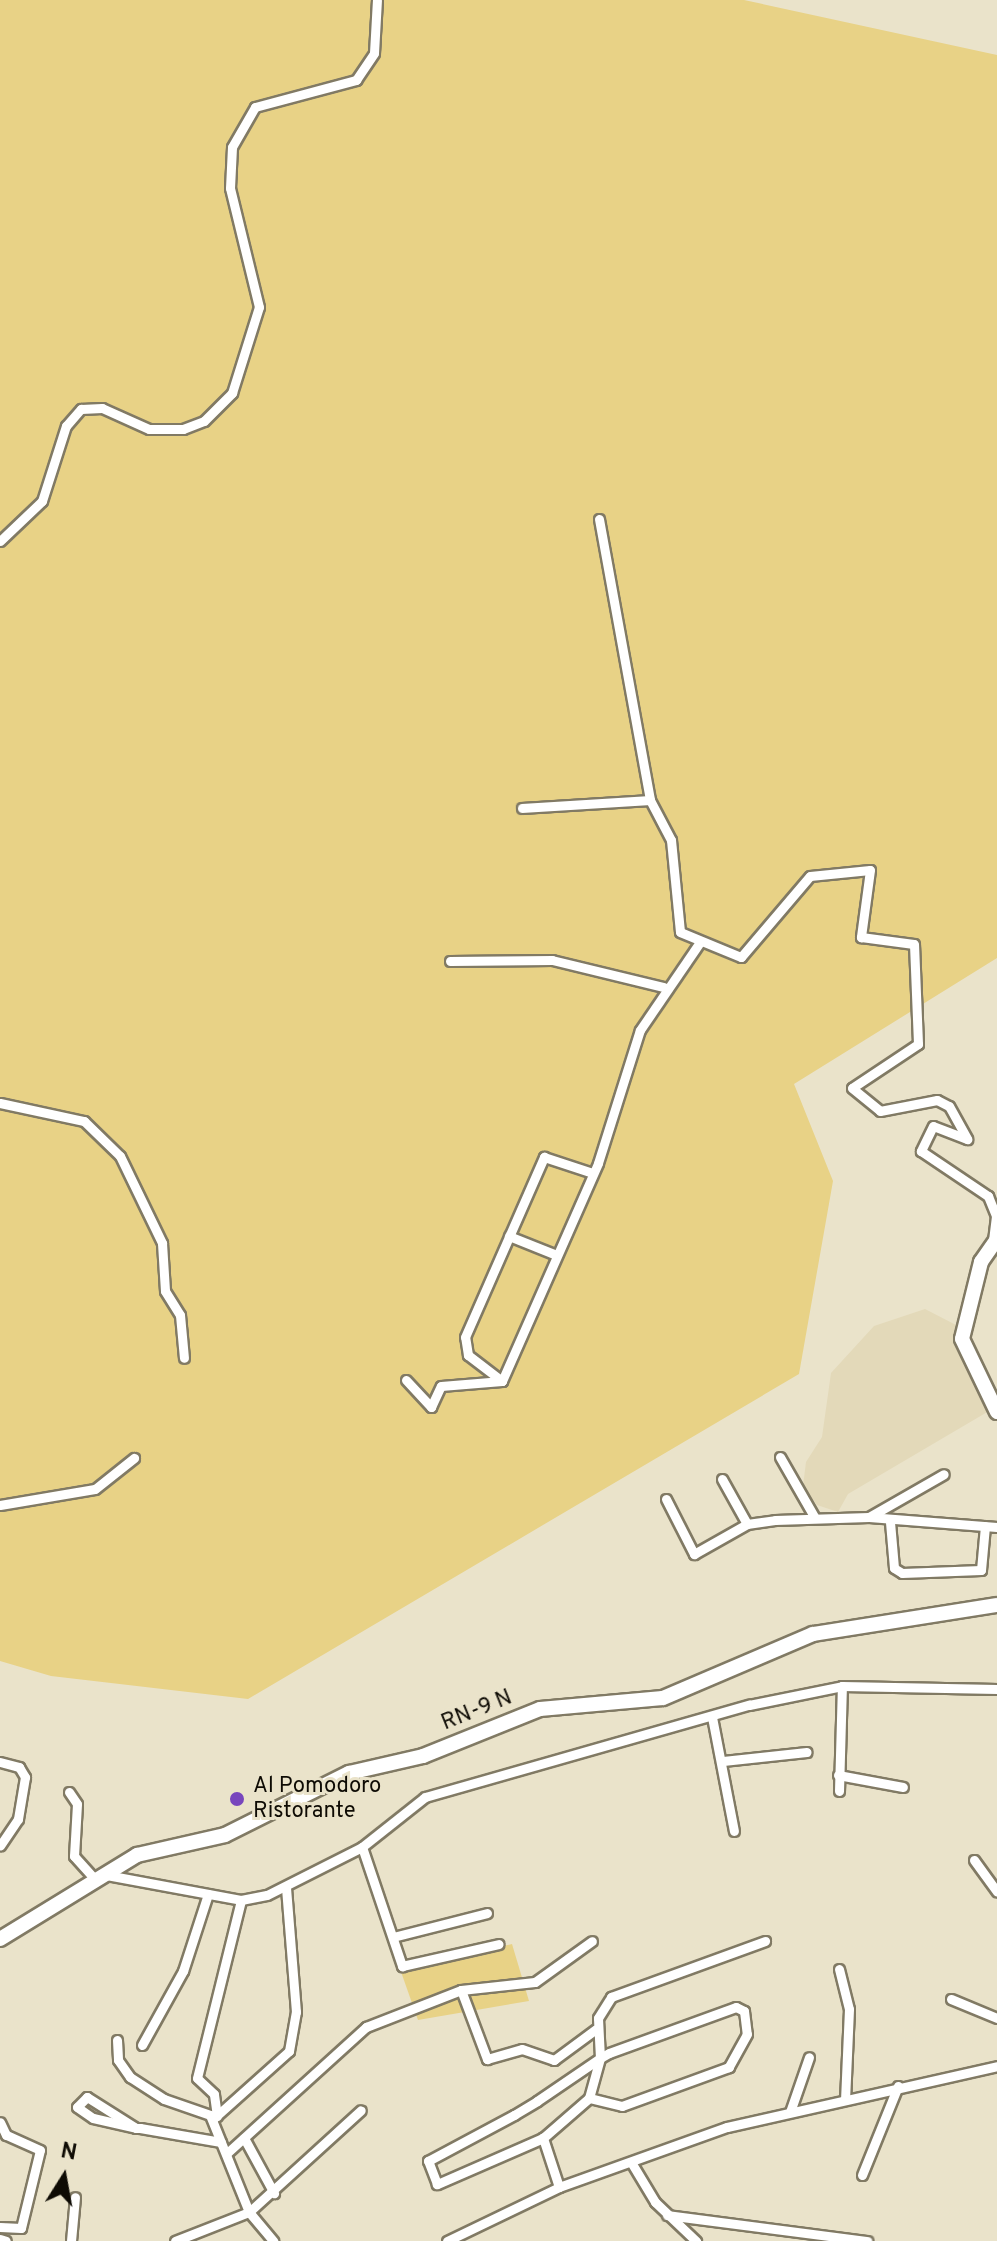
<!DOCTYPE html>
<html>
<head>
<meta charset="utf-8">
<style>
  body { margin:0 }
  #map { position:relative; width:997px; height:2241px; overflow:hidden; background:#eae3ca; font-family:Overpass,sans-serif }
  div>[style] { position:absolute }
  .built>* { inset:0; background:#e3d9b9 }
  .green>* { inset:0; background:#e8d286 }
  .roads { filter:drop-shadow(2px 0 #817a64) drop-shadow(-2px 0 #817a64) drop-shadow(0 2px #817a64) drop-shadow(0 -2px #817a64) }
  .minor>* { height:9px; margin:-4.5px; padding:0 4.5px; transform-origin:4.5px; border-radius:4.5px; background:#fff }
  .primary>* { height:14px; margin:-7px; padding:0 7px; transform-origin:7px; border-radius:7px; background:#fff }
  .dots>* { width:22px; height:22px; translate:-50% -50%; box-sizing:border-box; border:4px solid #eae3ca; border-radius:50% }
  span { translate:-50% -50%; white-space:nowrap; text-align:center; line-height:1.15; -webkit-text-stroke:6px #eae3ca; paint-order:stroke }
  .street-label { font-size:22px; color:#0e0b04 }
  .poi-label { font-size:22px; color:#0e0b04 }
  .left { translate:0 -50%; text-align:left }
  .north { position:absolute; left:24px; top:2137px; width:80px; height:80px; -webkit-text-stroke:6px #eae3ca; paint-order:stroke; rotate:11deg; font-size:22px; font-weight:700; line-height:32px; text-align:center; color:#0e0b04 }
  .north::after { content:''; display:block; margin:auto; width:28px; height:36px; background:#0e0b04; clip-path:polygon(50% 0,100% 100%,50% 72%,0 100%) }
</style>
</head>
<body>
<div id="map">
  <div class="built">
    <i style="clip-path:polygon(925px 1309px,956px 1325px,989px 1411px,848px 1494px,838px 1512px,817px 1505px,803px 1486px,806px 1462px,822px 1437px,831px 1373px,874px 1326px)"></i>
  </div>
  <div class="green">
    <i style="clip-path:polygon(0 0,744px 0,997px 55px,997px 958px,794px 1084px,833px 1181px,799px 1374px,248px 1699px,51px 1676px,0 1661px)"></i>
    <i style="clip-path:polygon(512px 1944px,529px 2001px,418px 2020px,400px 1969px)"></i>
  </div>
  <div class="roads">
    <div class="minor">
      <i style="left:599px;top:519px;width:286px;rotate:79.7deg"></i>
      <i style="left:650px;top:800px;width:45px;rotate:62.3deg"></i>
      <i style="left:671px;top:840px;width:92px;rotate:84.4deg"></i>
      <i style="left:680px;top:932px;width:66px;rotate:22.3deg"></i>
      <i style="left:741px;top:957px;width:106px;rotate:-49.6deg"></i>
      <i style="left:810px;top:876px;width:60px;rotate:-5.7deg"></i>
      <i style="left:870px;top:870px;width:68px;rotate:97.7deg"></i>
      <i style="left:861px;top:937px;width:53px;rotate:7.5deg"></i>
      <i style="left:914px;top:944px;width:100px;rotate:87.7deg"></i>
      <i style="left:918px;top:1044px;width:79px;rotate:146.3deg"></i>
      <i style="left:852px;top:1088px;width:36px;rotate:39deg"></i>
      <i style="left:880px;top:1111px;width:58px;rotate:-10.9deg"></i>
      <i style="left:937px;top:1100px;width:13px;rotate:27deg"></i>
      <i style="left:949px;top:1106px;width:38px;rotate:61deg"></i>
      <i style="left:967px;top:1139px;width:36px;rotate:-159deg"></i>
      <i style="left:933px;top:1126px;width:28px;rotate:116deg"></i>
      <i style="left:921px;top:1151px;width:81px;rotate:33.9deg"></i>
      <i style="left:988px;top:1196px;width:22px;rotate:68deg"></i>
      <i style="left:996px;top:1216px;width:26px;rotate:97deg"></i>
      <i style="left:0;top:541px;width:58px;rotate:-43.6deg"></i>
      <i style="left:42px;top:501px;width:79px;rotate:-72.3deg"></i>
      <i style="left:66px;top:426px;width:23px;rotate:-49deg"></i>
      <i style="left:81px;top:409px;width:21px;rotate:-3deg"></i>
      <i style="left:102px;top:408px;width:51px;rotate:24.1deg"></i>
      <i style="left:149px;top:429px;width:34px"></i>
      <i style="left:183px;top:429px;width:22px;rotate:-21deg"></i>
      <i style="left:204px;top:421px;width:40px;rotate:-45deg"></i>
      <i style="left:232px;top:393px;width:90px;rotate:-72.6deg"></i>
      <i style="left:259px;top:307px;width:122px;rotate:-103.7deg"></i>
      <i style="left:230px;top:188px;width:41px;rotate:-87.2deg"></i>
      <i style="left:232px;top:147px;width:46px;rotate:-60.1deg"></i>
      <i style="left:255px;top:107px;width:105px;rotate:-15deg"></i>
      <i style="left:356px;top:80px;width:32px;rotate:-56deg"></i>
      <i style="left:374px;top:53px;width:53px;rotate:-86.8deg"></i>
      <i style="left:522px;top:808px;width:128px;rotate:-3.6deg"></i>
      <i style="left:450px;top:961px;width:102px;rotate:-0.6deg"></i>
      <i style="left:552px;top:960px;width:115px;rotate:13.6deg"></i>
      <i style="left:0;top:1103px;width:86px;rotate:12.1deg"></i>
      <i style="left:84px;top:1121px;width:50px;rotate:44.2deg"></i>
      <i style="left:120px;top:1156px;width:97px;rotate:64.2deg"></i>
      <i style="left:162px;top:1243px;width:48px;rotate:86.4deg"></i>
      <i style="left:165px;top:1291px;width:28px;rotate:58deg"></i>
      <i style="left:180px;top:1315px;width:43px;rotate:84.7deg"></i>
      <i style="left:509px;top:1236px;width:48px;rotate:21.8deg"></i>
      <i style="left:406px;top:1380px;width:37px;rotate:47deg"></i>
      <i style="left:431px;top:1407px;width:23px;rotate:-65deg"></i>
      <i style="left:441px;top:1386px;width:61px;rotate:-4.7deg"></i>
      <i style="left:502px;top:1381px;width:238px;rotate:-66.2deg"></i>
      <i style="left:598px;top:1163px;width:139px;rotate:-72.5deg"></i>
      <i style="left:640px;top:1030px;width:107px;rotate:-55.7deg"></i>
      <i style="left:502px;top:1381px;width:43px;rotate:-142.6deg"></i>
      <i style="left:468px;top:1355px;width:18px;rotate:-99deg"></i>
      <i style="left:465px;top:1337px;width:197px;rotate:-66.3deg"></i>
      <i style="left:544px;top:1157px;width:48px;rotate:18.1deg"></i>
      <i style="left:780px;top:1457px;width:70px;rotate:60.2deg"></i>
      <i style="left:722px;top:1479px;width:51px;rotate:60.9deg"></i>
      <i style="left:666px;top:1499px;width:62px;rotate:63deg"></i>
      <i style="left:694px;top:1554px;width:61px;rotate:-29.5deg"></i>
      <i style="left:747px;top:1524px;width:28px;rotate:-8deg"></i>
      <i style="left:775px;top:1520px;width:94px;rotate:-1.8deg"></i>
      <i style="left:869px;top:1517px;width:128px;rotate:4.5deg"></i>
      <i style="left:0;top:1505px;width:96px;rotate:-9.6deg"></i>
      <i style="left:95px;top:1489px;width:50px;rotate:-38.5deg"></i>
      <i style="left:869px;top:1517px;width:86px;rotate:-29.8deg"></i>
      <i style="left:890px;top:1522px;width:46px;rotate:85deg"></i>
      <i style="left:894px;top:1568px;width:9px;rotate:32deg"></i>
      <i style="left:902px;top:1573px;width:79px;rotate:-2.2deg"></i>
      <i style="left:981px;top:1570px;width:44px;rotate:-84.8deg"></i>
      <i style="left:712px;top:1717px;width:116px;rotate:79.1deg"></i>
      <i style="left:723px;top:1761px;width:84px;rotate:-6.1deg"></i>
      <i style="left:0;top:1762px;width:20px;rotate:15deg"></i>
      <i style="left:19px;top:1767px;width:12px;rotate:59deg"></i>
      <i style="left:25px;top:1777px;width:43px;rotate:99.5deg"></i>
      <i style="left:18px;top:1819px;width:32px;rotate:124deg"></i>
      <i style="left:838px;top:1775px;width:66px;rotate:10.5deg"></i>
      <i style="left:839px;top:1791px;width:105px;rotate:-88.4deg"></i>
      <i style="left:69px;top:1792px;width:14px;rotate:56deg"></i>
      <i style="left:77px;top:1804px;width:52px;rotate:93.3deg"></i>
      <i style="left:74px;top:1856px;width:30px;rotate:48deg"></i>
      <i style="left:362px;top:1847px;width:126px;rotate:71.4deg"></i>
      <i style="left:402px;top:1966px;width:99px;rotate:-12.8deg"></i>
      <i style="left:974px;top:1860px;width:39px;rotate:54deg"></i>
      <i style="left:101px;top:1874px;width:142px;rotate:10.5deg"></i>
      <i style="left:241px;top:1900px;width:26px;rotate:-11deg"></i>
      <i style="left:267px;top:1895px;width:106px;rotate:-26.8deg"></i>
      <i style="left:362px;top:1847px;width:80px;rotate:-38.4deg"></i>
      <i style="left:425px;top:1797px;width:337px;rotate:-15.9deg"></i>
      <i style="left:749px;top:1705px;width:95px;rotate:-11.5deg"></i>
      <i style="left:842px;top:1686px;width:155px;rotate:1.1deg"></i>
      <i style="left:393px;top:1937px;width:97px;rotate:-14.3deg"></i>
      <i style="left:839px;top:1969px;width:41px;rotate:76deg"></i>
      <i style="left:849px;top:2009px;width:91px;rotate:92.5deg"></i>
      <i style="left:461px;top:1990px;width:74px;rotate:69.4deg"></i>
      <i style="left:487px;top:2059px;width:36px;rotate:-16deg"></i>
      <i style="left:522px;top:2049px;width:34px;rotate:19deg"></i>
      <i style="left:554px;top:2060px;width:52px;rotate:-36.4deg"></i>
      <i style="left:951px;top:1999px;width:50px;rotate:22.4deg"></i>
      <i style="left:117px;top:2040px;width:20px;rotate:87deg"></i>
      <i style="left:118px;top:2060px;width:21px;rotate:55deg"></i>
      <i style="left:130px;top:2077px;width:40px;rotate:32.9deg"></i>
      <i style="left:164px;top:2099px;width:49px;rotate:19.2deg"></i>
      <i style="left:210px;top:2115px;width:105px;rotate:68.1deg"></i>
      <i style="left:249px;top:2212px;width:38px;rotate:50deg"></i>
      <i style="left:142px;top:2045px;width:85px;rotate:-61deg"></i>
      <i style="left:183px;top:1971px;width:81px;rotate:-72deg"></i>
      <i style="left:790px;top:2112px;width:58px;rotate:-70.9deg"></i>
      <i style="left:217px;top:2116px;width:22px;rotate:-98deg"></i>
      <i style="left:214px;top:2094px;width:23px;rotate:-137deg"></i>
      <i style="left:197px;top:2078px;width:183px;rotate:-76.1deg"></i>
      <i style="left:213px;top:2119px;width:102px;rotate:-41.8deg"></i>
      <i style="left:289px;top:2051px;width:40px;rotate:-80deg"></i>
      <i style="left:296px;top:2012px;width:125px;rotate:-94.6deg"></i>
      <i style="left:136px;top:2128px;width:58px;rotate:-147.7deg"></i>
      <i style="left:87px;top:2097px;width:14px;rotate:135deg"></i>
      <i style="left:77px;top:2107px;width:19px;rotate:35deg"></i>
      <i style="left:93px;top:2118px;width:44px;rotate:13.1deg"></i>
      <i style="left:136px;top:2128px;width:4px"></i>
      <i style="left:140px;top:2128px;width:82px;rotate:9.8deg"></i>
      <i style="left:244px;top:2138px;width:63px;rotate:61.4deg"></i>
      <i style="left:543px;top:2138px;width:61px;rotate:-41deg"></i>
      <i style="left:227px;top:2153px;width:188px;rotate:-42.2deg"></i>
      <i style="left:366px;top:2027px;width:102px;rotate:-21.3deg"></i>
      <i style="left:461px;top:1990px;width:74px;rotate:-6.2deg"></i>
      <i style="left:535px;top:1982px;width:70px;rotate:-35.7deg"></i>
      <i style="left:631px;top:2162px;width:47px;rotate:59deg"></i>
      <i style="left:655px;top:2202px;width:57px;rotate:43.6deg"></i>
      <i style="left:862px;top:2175px;width:96px;rotate:-68deg"></i>
      <i style="left:559px;top:2187px;width:52px;rotate:-108.1deg"></i>
      <i style="left:543px;top:2138px;width:116px;rotate:156.5deg"></i>
      <i style="left:437px;top:2184px;width:25px;rotate:-111deg"></i>
      <i style="left:428px;top:2161px;width:98px;rotate:-28.1deg"></i>
      <i style="left:514px;top:2115px;width:27px;rotate:-31deg"></i>
      <i style="left:537px;top:2101px;width:76px;rotate:-34.3deg"></i>
      <i style="left:600px;top:2058px;width:10px;rotate:-29deg"></i>
      <i style="left:609px;top:2053px;width:135px;rotate:-19.9deg"></i>
      <i style="left:736px;top:2007px;width:9px;rotate:27deg"></i>
      <i style="left:744px;top:2011px;width:23px;rotate:83deg"></i>
      <i style="left:747px;top:2034px;width:38px;rotate:119deg"></i>
      <i style="left:729px;top:2067px;width:114px;rotate:160deg"></i>
      <i style="left:622px;top:2106px;width:34px;rotate:-166deg"></i>
      <i style="left:589px;top:2098px;width:41px;rotate:-74.6deg"></i>
      <i style="left:600px;top:2058px;width:40px;rotate:-92.9deg"></i>
      <i style="left:598px;top:2018px;width:25px;rotate:-58deg"></i>
      <i style="left:611px;top:1997px;width:164px;rotate:-20deg"></i>
      <i style="left:667px;top:2215px;width:202px;rotate:7.4deg"></i>
      <i style="left:0;top:2227px;width:21px;rotate:3deg"></i>
      <i style="left:21px;top:2228px;width:80px;rotate:-76.3deg"></i>
      <i style="left:40px;top:2150px;width:37px;rotate:-156deg"></i>
      <i style="left:6px;top:2135px;width:14px;rotate:-115deg"></i>
      <i style="left:0;top:2239px;width:6px;rotate:18deg"></i>
      <i style="left:71px;top:2241px;width:44px;rotate:-84.8deg"></i>
      <i style="left:175px;top:2241px;width:79px;rotate:-21.4deg"></i>
      <i style="left:249px;top:2212px;width:151px;rotate:-42.3deg"></i>
      <i style="left:447px;top:2241px;width:124px;rotate:-25.7deg"></i>
      <i style="left:559px;top:2187px;width:178px;rotate:-19.7deg"></i>
      <i style="left:727px;top:2127px;width:277px;rotate:-12.7deg"></i>
    </div>
    <div class="primary">
      <i style="left:997px;top:1239px;width:28px;rotate:125deg"></i>
      <i style="left:981px;top:1262px;width:79px;rotate:103.9deg"></i>
      <i style="left:962px;top:1339px;width:81px;rotate:64.4deg"></i>
      <i style="left:0;top:1939px;width:161px;rotate:-31.5deg"></i>
      <i style="left:137px;top:1855px;width:90px;rotate:-12.8deg"></i>
      <i style="left:225px;top:1835px;width:139px;rotate:-26.6deg"></i>
      <i style="left:349px;top:1773px;width:76px;rotate:-12.9deg"></i>
      <i style="left:423px;top:1756px;width:126px;rotate:-21.9deg"></i>
      <i style="left:540px;top:1709px;width:123px;rotate:-5.1deg"></i>
      <i style="left:663px;top:1698px;width:163px;rotate:-23.1deg"></i>
      <i style="left:813px;top:1634px;width:186px;rotate:-9deg"></i>
    </div>
  </div>
  <div class="dots">
    <i style="left:237px;top:1799px;background:#7846bd"></i>
  </div>
  <div class="street-label">
    <span style="left:477px;top:1711px;rotate:-22deg">RN-9 N</span>
  </div>
  <div class="poi-label">
    <span class="left" style="left:253px;top:1799px">Al Pomodoro<br>Ristorante</span>
  </div>
  <div class="north">N</div>
</div>
</body>
</html>
